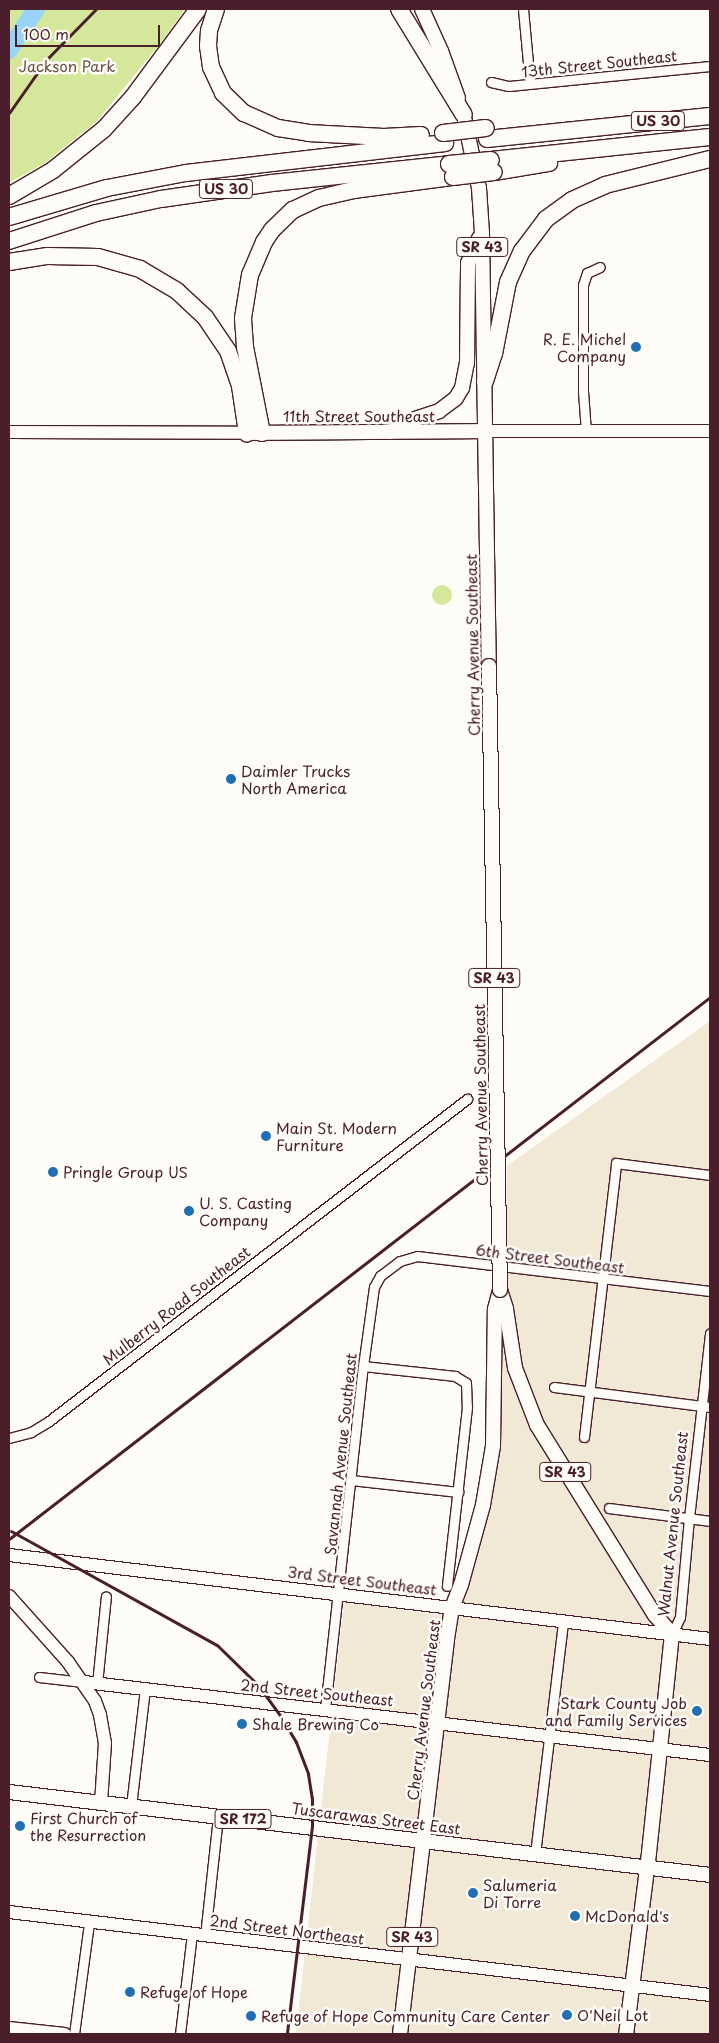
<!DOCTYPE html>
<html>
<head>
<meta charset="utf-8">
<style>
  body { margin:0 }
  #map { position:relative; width:719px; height:2043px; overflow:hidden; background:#fdfcf7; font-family:"Playpen Sans",sans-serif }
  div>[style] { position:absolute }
  .built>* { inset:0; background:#f1e8d6 }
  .green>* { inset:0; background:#d5e79b }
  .round { border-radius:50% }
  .river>* { height:18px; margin:-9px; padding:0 9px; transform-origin:9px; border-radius:9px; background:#98d3f8 }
  .roads { filter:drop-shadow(1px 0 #4a1f2b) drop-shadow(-1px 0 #4a1f2b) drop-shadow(0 1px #4a1f2b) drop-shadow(0 -1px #4a1f2b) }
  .street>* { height:9px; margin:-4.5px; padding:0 4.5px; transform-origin:4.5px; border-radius:4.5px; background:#fdfcf7 }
  .secondary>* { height:12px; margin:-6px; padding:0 6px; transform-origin:6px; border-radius:6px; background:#fdfcf7 }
  .primary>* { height:14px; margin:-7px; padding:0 7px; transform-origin:7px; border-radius:7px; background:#fdfcf7 }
  .highway>* { height:16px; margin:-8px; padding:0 8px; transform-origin:8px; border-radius:8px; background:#fdfcf7 }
  .rail>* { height:3px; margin:-1.5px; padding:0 1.5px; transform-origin:1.5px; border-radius:1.5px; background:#4a1f2b }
  .bridges { filter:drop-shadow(1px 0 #4a1f2b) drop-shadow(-1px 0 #4a1f2b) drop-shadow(0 1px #4a1f2b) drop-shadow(0 -1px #4a1f2b) }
  .primary-bridge>* { height:14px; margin:-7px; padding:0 7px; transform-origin:7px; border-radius:7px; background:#fdfcf7 }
  .highway-bridge>* { height:16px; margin:-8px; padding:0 8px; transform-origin:8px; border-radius:8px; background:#fdfcf7 }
  .dots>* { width:14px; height:14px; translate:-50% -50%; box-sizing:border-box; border:2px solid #fdfcf7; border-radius:50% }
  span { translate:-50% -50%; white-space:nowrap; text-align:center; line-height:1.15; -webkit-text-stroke:5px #fdfcf7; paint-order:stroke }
  .shield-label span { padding:1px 4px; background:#fdfcf7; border:1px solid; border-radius:4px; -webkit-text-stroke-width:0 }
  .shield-label { font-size:14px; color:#4a1f2b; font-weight:700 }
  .street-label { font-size:15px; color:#4a1f2b }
  .park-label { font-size:15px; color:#6d5147 }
  .poi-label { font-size:15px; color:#4a1f2b }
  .right { translate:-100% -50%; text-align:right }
  .left { translate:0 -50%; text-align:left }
  .frame { position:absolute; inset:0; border:10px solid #4a1f2b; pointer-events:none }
  .scale { position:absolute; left:15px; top:25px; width:145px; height:22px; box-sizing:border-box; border:2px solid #4a1f2b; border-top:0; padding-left:6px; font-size:15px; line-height:18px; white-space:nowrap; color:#4a1f2b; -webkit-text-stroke:4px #fdfcf7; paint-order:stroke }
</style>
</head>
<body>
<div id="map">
  <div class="built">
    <i style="clip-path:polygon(710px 1021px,710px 2034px,296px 2034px,344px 1602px,460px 1618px,463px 1599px,482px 1537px,500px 1450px,507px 1166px)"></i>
  </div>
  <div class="green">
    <i style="clip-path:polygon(9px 9px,185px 9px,160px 44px,97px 121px,45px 163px,9px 183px)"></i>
    <i class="round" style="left:432px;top:585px;width:20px;height:20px"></i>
  </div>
  <div class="river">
    <i style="left:9px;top:50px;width:49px;rotate:-56.6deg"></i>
  </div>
  <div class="roads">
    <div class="street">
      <i style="left:523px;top:9px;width:75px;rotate:84.7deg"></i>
      <i style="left:491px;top:82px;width:18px;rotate:13deg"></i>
      <i style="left:509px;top:86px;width:202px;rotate:-5.7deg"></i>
      <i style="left:586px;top:432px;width:41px;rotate:-94.2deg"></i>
      <i style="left:583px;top:391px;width:106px;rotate:-90deg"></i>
      <i style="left:583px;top:285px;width:13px;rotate:-72deg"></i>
      <i style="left:587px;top:273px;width:14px;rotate:-25deg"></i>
      <i style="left:363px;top:1366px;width:93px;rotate:6.2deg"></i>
      <i style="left:455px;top:1376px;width:13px;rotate:32deg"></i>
      <i style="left:466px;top:1383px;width:24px;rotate:88deg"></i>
      <i style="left:467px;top:1407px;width:180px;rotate:96.4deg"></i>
      <i style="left:554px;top:1387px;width:157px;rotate:7.3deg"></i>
      <i style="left:584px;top:1437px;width:276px;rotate:-83.3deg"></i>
      <i style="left:616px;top:1163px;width:95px;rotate:7.3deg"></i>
      <i style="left:9px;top:1438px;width:23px;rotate:-15deg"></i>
      <i style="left:31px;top:1432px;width:21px;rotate:-31deg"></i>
      <i style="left:49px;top:1421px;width:528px;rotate:-37.61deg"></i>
      <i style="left:351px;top:1480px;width:108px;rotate:6.4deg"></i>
      <i style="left:609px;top:1508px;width:102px;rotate:7.3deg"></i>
      <i style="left:672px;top:1634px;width:19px;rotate:-65deg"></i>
      <i style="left:680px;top:1617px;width:99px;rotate:-84.8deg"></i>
      <i style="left:689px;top:1518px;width:186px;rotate:-83.5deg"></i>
      <i style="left:39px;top:1677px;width:44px;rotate:6.5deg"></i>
      <i style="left:97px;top:1684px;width:88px;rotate:-84.2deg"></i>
      <i style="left:325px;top:1709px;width:345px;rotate:-83.7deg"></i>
      <i style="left:363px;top:1366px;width:80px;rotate:-82.1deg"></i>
      <i style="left:374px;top:1287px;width:13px;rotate:-61deg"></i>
      <i style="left:380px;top:1276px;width:25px;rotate:-37deg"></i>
      <i style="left:400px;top:1261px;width:18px;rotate:-16deg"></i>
      <i style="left:417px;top:1256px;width:295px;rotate:6.8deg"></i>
      <i style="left:131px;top:1806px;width:118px;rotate:-83.2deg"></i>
      <i style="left:535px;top:1854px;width:235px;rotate:-83.1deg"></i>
      <i style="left:205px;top:1936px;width:121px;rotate:-83.8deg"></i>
      <i style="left:74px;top:2034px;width:112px;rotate:-82.3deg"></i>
      <i style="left:180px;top:2034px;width:101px;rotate:-83.2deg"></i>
    </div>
    <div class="secondary">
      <i style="left:486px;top:431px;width:224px"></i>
      <i style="left:9px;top:432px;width:238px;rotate:0.2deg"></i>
      <i style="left:9px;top:1555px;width:706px;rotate:6.83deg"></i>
      <i style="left:9px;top:1596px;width:89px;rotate:48.2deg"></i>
      <i style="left:68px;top:1662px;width:47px;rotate:55.3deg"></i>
      <i style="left:95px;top:1701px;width:15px;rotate:70deg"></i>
      <i style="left:100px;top:1715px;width:28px;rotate:80deg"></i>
      <i style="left:105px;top:1743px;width:60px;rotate:93.8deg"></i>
      <i style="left:84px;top:1682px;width:630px;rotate:6.65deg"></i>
      <i style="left:9px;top:1912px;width:706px;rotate:6.75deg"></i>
      <i style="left:9px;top:2028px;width:56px;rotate:6.1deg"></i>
    </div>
    <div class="primary">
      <i style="left:422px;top:9px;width:46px;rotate:65.7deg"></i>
      <i style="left:441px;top:51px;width:50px;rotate:70.1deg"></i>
      <i style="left:465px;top:121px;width:68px;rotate:78.2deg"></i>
      <i style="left:479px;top:188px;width:45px;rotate:86.2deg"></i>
      <i style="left:482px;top:233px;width:433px;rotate:89.1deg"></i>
      <i style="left:390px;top:432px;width:28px;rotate:-27deg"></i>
      <i style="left:415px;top:419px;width:25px;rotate:-18deg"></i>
      <i style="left:439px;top:411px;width:21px;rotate:-37deg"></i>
      <i style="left:456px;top:398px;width:12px;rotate:-59deg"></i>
      <i style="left:462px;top:388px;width:25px;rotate:-79deg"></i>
      <i style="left:467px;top:363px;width:100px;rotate:-89.4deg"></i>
      <i style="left:468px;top:263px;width:27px;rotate:-66deg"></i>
      <i style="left:253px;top:433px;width:233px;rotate:-0.5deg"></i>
      <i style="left:500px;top:1290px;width:20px;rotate:72deg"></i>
      <i style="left:506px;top:1309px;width:60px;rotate:81.3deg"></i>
      <i style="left:515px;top:1368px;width:61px;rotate:68.9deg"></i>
      <i style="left:537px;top:1425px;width:224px;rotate:58.2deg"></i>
      <i style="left:655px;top:1615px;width:25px;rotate:48deg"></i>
      <i style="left:672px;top:1634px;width:220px;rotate:96deg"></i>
      <i style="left:649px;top:1853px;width:182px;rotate:97.2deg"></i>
      <i style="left:9px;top:1792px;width:706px;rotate:6.75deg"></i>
      <i style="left:400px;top:2034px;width:398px;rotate:-83.2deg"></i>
      <i style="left:447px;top:1639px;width:31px;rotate:-81deg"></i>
      <i style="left:452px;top:1608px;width:25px;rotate:-69deg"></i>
      <i style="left:461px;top:1585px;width:83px;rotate:-74.6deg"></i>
      <i style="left:483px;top:1505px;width:60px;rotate:-80.4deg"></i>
      <i style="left:493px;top:1446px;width:137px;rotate:-89.2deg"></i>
      <i style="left:495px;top:1309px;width:20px;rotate:-75deg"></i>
    </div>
    <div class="highway">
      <i style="left:216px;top:9px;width:23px;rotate:108deg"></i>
      <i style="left:209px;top:31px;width:15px;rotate:94deg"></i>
      <i style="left:208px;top:46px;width:21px;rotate:82deg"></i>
      <i style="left:211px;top:67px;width:29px;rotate:65deg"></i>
      <i style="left:223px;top:93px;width:29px;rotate:44deg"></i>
      <i style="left:244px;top:113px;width:37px;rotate:24deg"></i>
      <i style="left:278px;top:128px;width:30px;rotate:9deg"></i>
      <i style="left:308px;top:133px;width:76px;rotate:3deg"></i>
      <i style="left:384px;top:137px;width:37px;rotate:-3deg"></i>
      <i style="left:399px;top:9px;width:124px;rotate:58.5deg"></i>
      <i style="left:487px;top:139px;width:224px;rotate:-5.9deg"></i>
      <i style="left:491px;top:160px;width:220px;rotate:-6deg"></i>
      <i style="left:494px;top:172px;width:56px;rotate:-9.3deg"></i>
      <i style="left:9px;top:196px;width:51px;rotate:-30.6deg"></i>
      <i style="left:53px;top:170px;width:65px;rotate:-38.8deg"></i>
      <i style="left:104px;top:129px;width:43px;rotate:-47.8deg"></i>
      <i style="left:133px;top:97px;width:109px;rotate:-53.5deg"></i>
      <i style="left:9px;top:217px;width:102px;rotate:-16.5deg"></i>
      <i style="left:107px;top:188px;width:80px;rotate:-10.8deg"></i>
      <i style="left:186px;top:173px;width:261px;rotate:-6.6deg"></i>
      <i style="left:9px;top:241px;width:91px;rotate:-17.8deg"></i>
      <i style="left:96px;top:213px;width:66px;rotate:-12.2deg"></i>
      <i style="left:161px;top:199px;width:112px;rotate:-8.2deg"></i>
      <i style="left:272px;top:183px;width:178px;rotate:-6.1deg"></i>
      <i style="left:9px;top:262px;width:39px;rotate:-9deg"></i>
      <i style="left:48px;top:256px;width:50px;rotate:1.1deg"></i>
      <i style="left:98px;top:257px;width:44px;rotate:15.9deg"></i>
      <i style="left:140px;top:269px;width:43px;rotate:30.7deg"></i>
      <i style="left:177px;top:291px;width:38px;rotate:43deg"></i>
      <i style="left:205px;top:317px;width:41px;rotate:55.9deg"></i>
      <i style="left:228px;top:351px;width:37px;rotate:71deg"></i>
      <i style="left:240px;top:386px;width:48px;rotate:81.5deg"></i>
      <i style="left:485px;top:381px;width:28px;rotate:-72deg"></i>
      <i style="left:494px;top:354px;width:73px;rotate:-79deg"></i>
      <i style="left:508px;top:282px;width:34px;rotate:-66deg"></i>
      <i style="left:522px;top:251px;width:40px;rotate:-53deg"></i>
      <i style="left:546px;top:219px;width:32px;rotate:-36deg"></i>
      <i style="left:572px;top:200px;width:36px;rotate:-24deg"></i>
      <i style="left:605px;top:185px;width:108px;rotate:-13.9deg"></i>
      <i style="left:262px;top:433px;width:88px;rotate:-101.2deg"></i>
      <i style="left:245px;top:347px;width:29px;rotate:-94deg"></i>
      <i style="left:243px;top:318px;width:44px;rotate:-80.8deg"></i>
      <i style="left:250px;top:275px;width:36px;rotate:-67deg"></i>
      <i style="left:264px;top:242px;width:14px;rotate:-56deg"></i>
      <i style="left:272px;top:230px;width:29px;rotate:-44deg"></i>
      <i style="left:293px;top:210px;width:29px;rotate:-25deg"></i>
      <i style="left:319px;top:198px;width:36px;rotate:-13deg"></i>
      <i style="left:354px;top:190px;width:100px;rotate:-7.5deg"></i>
    </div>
  </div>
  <div class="rail">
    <i style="left:9px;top:113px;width:66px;rotate:-54.9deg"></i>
    <i style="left:47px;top:59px;width:70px;rotate:-45.6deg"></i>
    <i style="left:11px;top:1531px;width:235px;rotate:29deg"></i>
    <i style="left:217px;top:1645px;width:57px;rotate:44.3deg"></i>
    <i style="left:258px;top:1685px;width:39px;rotate:54deg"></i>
    <i style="left:281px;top:1717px;width:29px;rotate:59deg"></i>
    <i style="left:296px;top:1742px;width:34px;rotate:69deg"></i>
    <i style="left:308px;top:1774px;width:24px;rotate:81deg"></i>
    <i style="left:312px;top:1798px;width:28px;rotate:90deg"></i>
    <i style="left:312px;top:1826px;width:209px;rotate:96.9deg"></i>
    <i style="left:9px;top:1539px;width:886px;rotate:-37.71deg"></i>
  </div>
  <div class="bridges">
    <div class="primary-bridge">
      <i style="left:489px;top:666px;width:624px;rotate:88.99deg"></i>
    </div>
    <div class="highway-bridge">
      <i style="left:443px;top:133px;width:43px;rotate:-6.6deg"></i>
      <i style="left:449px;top:164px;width:42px;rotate:-5.4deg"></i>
      <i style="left:453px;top:177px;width:41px;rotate:-7deg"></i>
    </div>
  </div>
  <div class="dots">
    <i style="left:636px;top:347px;background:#1f6fb2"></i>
    <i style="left:231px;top:779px;background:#1f6fb2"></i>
    <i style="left:266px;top:1136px;background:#1f6fb2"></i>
    <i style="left:53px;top:1172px;background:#1f6fb2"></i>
    <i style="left:189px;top:1211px;background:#1f6fb2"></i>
    <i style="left:697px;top:1711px;background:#1f6fb2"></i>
    <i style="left:242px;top:1724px;background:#1f6fb2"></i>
    <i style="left:20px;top:1826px;background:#1f6fb2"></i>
    <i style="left:473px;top:1893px;background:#1f6fb2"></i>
    <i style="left:575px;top:1916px;background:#1f6fb2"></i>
    <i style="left:130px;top:1992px;background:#1f6fb2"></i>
    <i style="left:567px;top:2015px;background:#1f6fb2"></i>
    <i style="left:251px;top:2016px;background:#1f6fb2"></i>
  </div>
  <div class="shield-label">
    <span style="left:658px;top:121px">US 30</span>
    <span style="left:226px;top:189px">US 30</span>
    <span style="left:482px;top:247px">SR 43</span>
    <span style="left:494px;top:978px">SR 43</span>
    <span style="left:565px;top:1472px">SR 43</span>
    <span style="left:243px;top:1819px">SR 172</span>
    <span style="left:412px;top:1937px">SR 43</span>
  </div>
  <div class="street-label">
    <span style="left:599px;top:63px;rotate:-6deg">13th Street Southeast</span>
    <span style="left:359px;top:416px">11th Street Southeast</span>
    <span style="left:472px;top:645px;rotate:-91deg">Cherry Avenue Southeast</span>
    <span style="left:480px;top:1095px;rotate:-91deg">Cherry Avenue Southeast</span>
    <span style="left:550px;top:1258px;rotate:7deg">6th Street Southeast</span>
    <span style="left:176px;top:1305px;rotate:-38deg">Mulberry Road Southeast</span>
    <span style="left:340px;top:1454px;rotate:-84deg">Savannah Avenue Southeast</span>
    <span style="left:672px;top:1524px;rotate:-84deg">Walnut Avenue Southeast</span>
    <span style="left:362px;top:1580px;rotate:7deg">3rd Street Southeast</span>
    <span style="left:317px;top:1692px;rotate:6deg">2nd Street Southeast</span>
    <span style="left:423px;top:1710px;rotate:-83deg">Cherry Avenue Southeast</span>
    <span style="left:376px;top:1818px;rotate:7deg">Tuscarawas Street East</span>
    <span style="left:287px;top:1929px;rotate:7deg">2nd Street Northeast</span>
  </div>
  <div class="park-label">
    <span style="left:67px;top:66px">Jackson Park</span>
  </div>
  <div class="poi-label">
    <span class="right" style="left:626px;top:347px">R. E. Michel<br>Company</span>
    <span class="left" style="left:241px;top:779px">Daimler Trucks<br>North America</span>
    <span class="left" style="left:276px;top:1136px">Main St. Modern<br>Furniture</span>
    <span class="left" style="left:63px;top:1172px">Pringle Group US</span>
    <span class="left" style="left:199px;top:1211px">U. S. Casting<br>Company</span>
    <span class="right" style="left:687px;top:1711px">Stark County Job<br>and Family Services</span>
    <span class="left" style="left:252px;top:1724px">Shale Brewing Co</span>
    <span class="left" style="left:30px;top:1826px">First Church of<br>the Resurrection</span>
    <span class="left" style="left:483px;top:1893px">Salumeria<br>Di Torre</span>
    <span class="left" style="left:585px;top:1916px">McDonald's</span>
    <span class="left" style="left:140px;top:1992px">Refuge of Hope</span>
    <span class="left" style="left:577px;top:2015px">O'Neil Lot</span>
    <span class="left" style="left:261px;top:2016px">Refuge of Hope Community Care Center</span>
  </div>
  <div class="frame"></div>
  <div class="scale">100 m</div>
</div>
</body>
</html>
